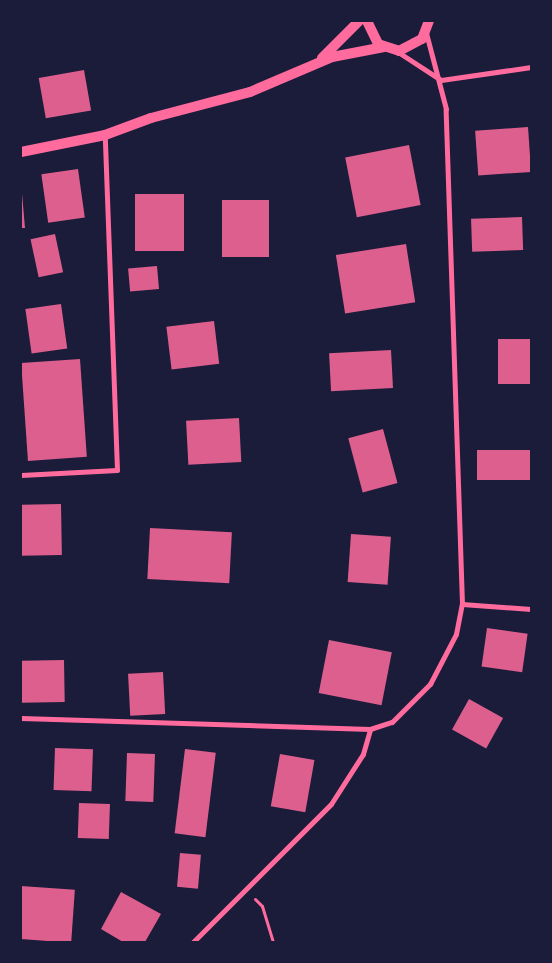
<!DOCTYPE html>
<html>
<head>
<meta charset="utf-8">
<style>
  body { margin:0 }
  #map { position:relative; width:552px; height:963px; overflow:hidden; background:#1b1b3a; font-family:"Libre Baskerville",serif }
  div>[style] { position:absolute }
  .building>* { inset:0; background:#dd5f8e; transform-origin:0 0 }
  .path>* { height:3px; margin:-1.5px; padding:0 1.5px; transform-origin:1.5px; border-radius:1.5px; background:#ff6b9d }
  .minor>* { height:5px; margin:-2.5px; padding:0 2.5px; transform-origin:2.5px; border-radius:2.5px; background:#ff6b9d }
  .secondary>* { height:10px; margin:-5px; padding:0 5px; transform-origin:5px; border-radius:5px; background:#ff6b9d }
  span { translate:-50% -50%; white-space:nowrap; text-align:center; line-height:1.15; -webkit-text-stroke:4.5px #1b1b3a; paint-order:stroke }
  .frame { position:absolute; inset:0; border:22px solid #1b1b3a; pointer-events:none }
</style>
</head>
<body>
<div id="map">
  <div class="building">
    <i style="left:84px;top:70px;width:41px;height:46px;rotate:80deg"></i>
    <i style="left:528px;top:127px;width:45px;height:53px;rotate:86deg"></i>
    <i style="left:409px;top:145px;width:61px;height:65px;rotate:79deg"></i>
    <i style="left:78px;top:169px;width:49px;height:37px;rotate:82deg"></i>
    <i style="clip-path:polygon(21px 182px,25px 228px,21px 228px)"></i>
    <i style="left:135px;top:194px;width:49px;height:57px"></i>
    <i style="left:222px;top:200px;width:47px;height:57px"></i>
    <i style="left:522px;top:217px;width:33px;height:51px;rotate:88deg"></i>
    <i style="left:55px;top:234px;width:39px;height:25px;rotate:78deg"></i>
    <i style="left:406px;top:244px;width:59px;height:71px;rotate:81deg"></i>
    <i style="left:157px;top:266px;width:23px;height:29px;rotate:85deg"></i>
    <i style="left:61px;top:304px;width:45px;height:36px;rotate:82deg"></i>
    <i style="left:214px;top:321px;width:43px;height:48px;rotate:83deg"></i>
    <i style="left:531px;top:339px;width:45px;height:33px;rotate:90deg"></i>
    <i style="left:391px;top:350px;width:38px;height:62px;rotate:87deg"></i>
    <i style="left:80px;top:359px;width:98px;height:59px;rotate:86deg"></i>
    <i style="left:239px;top:418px;width:44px;height:53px;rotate:87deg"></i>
    <i style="left:383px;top:429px;width:56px;height:36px;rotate:75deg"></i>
    <i style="left:477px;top:450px;width:54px;height:30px"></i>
    <i style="left:61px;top:504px;width:51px;height:40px;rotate:89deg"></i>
    <i style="left:150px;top:528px;width:82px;height:51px;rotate:3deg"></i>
    <i style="left:351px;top:534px;width:40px;height:48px;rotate:4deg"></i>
    <i style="left:487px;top:628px;width:41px;height:39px;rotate:8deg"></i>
    <i style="left:329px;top:640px;width:64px;height:54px;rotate:11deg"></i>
    <i style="left:64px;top:660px;width:42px;height:43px;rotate:89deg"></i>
    <i style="left:163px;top:672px;width:42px;height:35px;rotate:87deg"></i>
    <i style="left:469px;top:699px;width:39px;height:35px;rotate:29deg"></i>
    <i style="left:55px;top:748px;width:38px;height:42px;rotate:2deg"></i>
    <i style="left:185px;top:749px;width:31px;height:85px;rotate:7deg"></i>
    <i style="left:127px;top:753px;width:28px;height:48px;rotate:2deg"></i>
    <i style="left:280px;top:754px;width:35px;height:53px;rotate:10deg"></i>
    <i style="left:79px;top:803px;width:31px;height:35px;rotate:2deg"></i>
    <i style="left:180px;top:853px;width:21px;height:34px;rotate:5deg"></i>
    <i style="left:21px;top:886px;width:54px;height:53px;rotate:4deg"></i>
    <i style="clip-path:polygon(121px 892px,161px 914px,145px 942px,123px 942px,101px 929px)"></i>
  </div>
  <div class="path">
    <i style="left:255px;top:899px;width:10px;rotate:45deg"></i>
    <i style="left:262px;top:906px;width:38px;rotate:73deg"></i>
  </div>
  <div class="minor">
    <i style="left:398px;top:52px;width:51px;rotate:33.1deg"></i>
    <i style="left:441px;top:80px;width:91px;rotate:-8.2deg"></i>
    <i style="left:21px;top:475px;width:96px;rotate:-3deg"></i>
    <i style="left:117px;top:470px;width:335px;rotate:-92.1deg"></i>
    <i style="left:462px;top:604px;width:69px;rotate:4.1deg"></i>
    <i style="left:21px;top:718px;width:349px;rotate:1.8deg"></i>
    <i style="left:370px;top:729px;width:23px;rotate:-18deg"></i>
    <i style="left:392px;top:722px;width:54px;rotate:-45deg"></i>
    <i style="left:430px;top:684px;width:56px;rotate:-62.5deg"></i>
    <i style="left:456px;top:634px;width:31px;rotate:-79deg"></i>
    <i style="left:462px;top:604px;width:495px;rotate:-91.9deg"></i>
    <i style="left:446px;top:109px;width:79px;rotate:-104.7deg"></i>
    <i style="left:193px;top:942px;width:195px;rotate:-45deg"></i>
    <i style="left:331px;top:804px;width:59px;rotate:-57.4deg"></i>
    <i style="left:363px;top:754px;width:26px;rotate:-74deg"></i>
  </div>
  <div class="secondary">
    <i style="left:367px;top:21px;width:25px;rotate:64deg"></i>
    <i style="left:378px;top:44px;width:22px;rotate:18deg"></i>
    <i style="left:399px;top:51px;width:26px;rotate:-28deg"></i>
    <i style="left:422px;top:39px;width:19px;rotate:-69deg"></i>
    <i style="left:322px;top:58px;width:52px;rotate:-45deg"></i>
    <i style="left:21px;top:152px;width:86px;rotate:-11.4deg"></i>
    <i style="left:105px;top:135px;width:49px;rotate:-20.3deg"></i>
    <i style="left:151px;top:118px;width:102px;rotate:-14.7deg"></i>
    <i style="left:250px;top:92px;width:89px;rotate:-23.1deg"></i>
    <i style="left:332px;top:57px;width:53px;rotate:-10.9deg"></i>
  </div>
  <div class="frame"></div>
</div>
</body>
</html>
